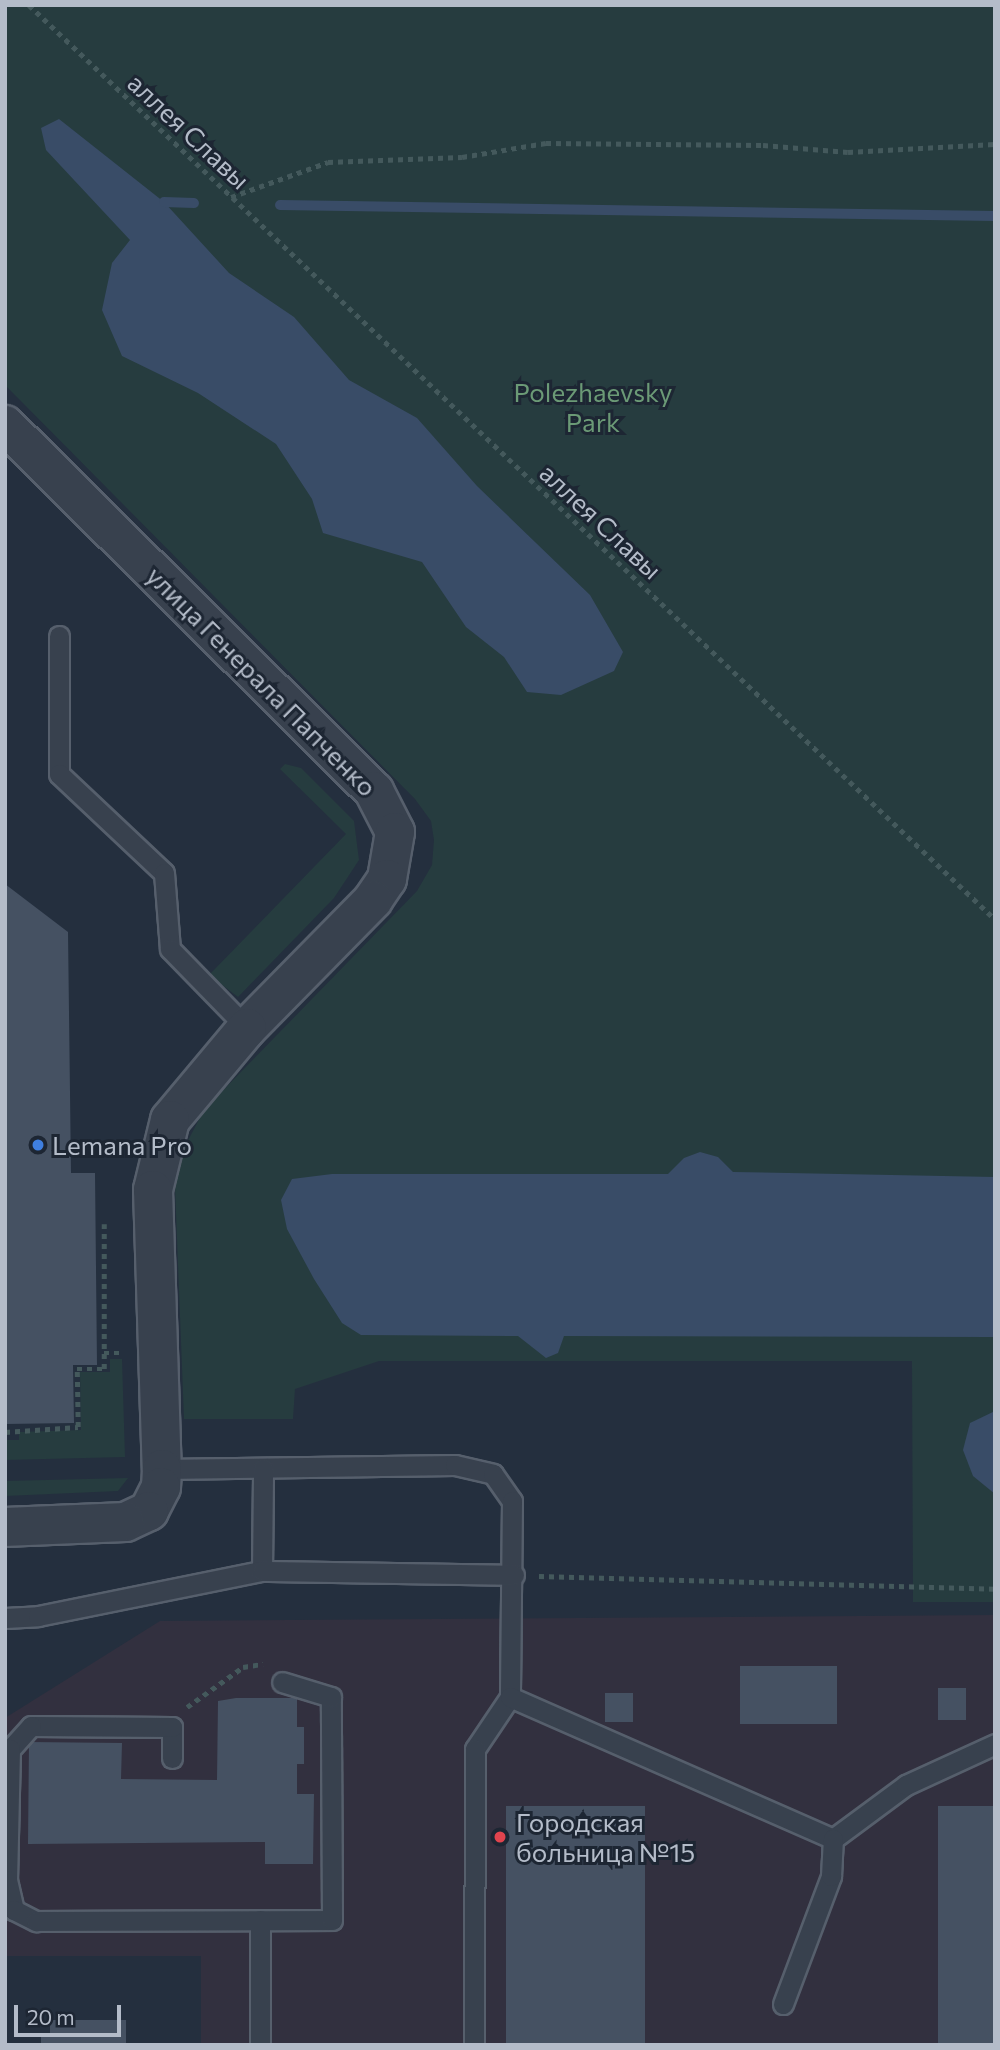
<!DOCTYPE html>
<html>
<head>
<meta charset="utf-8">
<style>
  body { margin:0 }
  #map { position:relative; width:1000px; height:2050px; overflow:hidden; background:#242f3e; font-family:Commissioner,sans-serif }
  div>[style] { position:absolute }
  .medical>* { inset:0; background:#32303f }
  .green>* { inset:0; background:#263c3f }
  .water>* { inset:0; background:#394c67 }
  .stream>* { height:10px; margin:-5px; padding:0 5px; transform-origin:5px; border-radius:5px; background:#394c67 }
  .building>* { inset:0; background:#455162; transform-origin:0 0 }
  .path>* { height:4.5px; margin-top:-2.25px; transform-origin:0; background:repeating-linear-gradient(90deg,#44595c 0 5px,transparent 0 10px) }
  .roads { filter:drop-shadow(2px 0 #565f6c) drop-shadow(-2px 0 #565f6c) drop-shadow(0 2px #565f6c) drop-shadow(0 -2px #565f6c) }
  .lane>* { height:19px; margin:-9.5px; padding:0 9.5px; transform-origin:9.5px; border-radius:9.5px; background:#38414e }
  .street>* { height:38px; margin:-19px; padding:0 19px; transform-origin:19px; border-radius:19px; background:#38414e }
  .dots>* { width:19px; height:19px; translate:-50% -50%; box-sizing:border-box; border:4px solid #1d2633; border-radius:50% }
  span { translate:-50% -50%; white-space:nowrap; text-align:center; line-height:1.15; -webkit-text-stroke:6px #1d2633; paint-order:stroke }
  .street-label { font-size:26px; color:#b4bcc9 }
  .park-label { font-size:26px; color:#6b9a76 }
  .poi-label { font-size:26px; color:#b4bcc9 }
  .left { translate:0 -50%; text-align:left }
  .frame { position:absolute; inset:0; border:7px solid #b4bcc9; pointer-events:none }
  .scale { position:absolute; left:14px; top:2005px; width:107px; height:32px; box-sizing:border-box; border:4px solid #b4bcc9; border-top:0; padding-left:9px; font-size:21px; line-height:24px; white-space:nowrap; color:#b4bcc9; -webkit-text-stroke:5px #1d2633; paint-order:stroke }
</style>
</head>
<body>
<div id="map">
  <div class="medical">
    <i style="clip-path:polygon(995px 1615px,995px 2045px,201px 2045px,201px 1956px,5px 1956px,5px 1718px,160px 1621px)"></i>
  </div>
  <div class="green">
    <i style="clip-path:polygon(5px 5px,995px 5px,995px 1602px,913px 1602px,912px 1361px,379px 1361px,295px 1389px,293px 1419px,184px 1419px,175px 1187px,183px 1150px,204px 1110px,417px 891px,432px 865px,434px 840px,431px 821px,415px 799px,5px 385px)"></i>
    <i style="clip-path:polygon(285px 764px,301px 768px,354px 821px,359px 860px,334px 898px,238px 997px,209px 975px,346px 834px,280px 769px)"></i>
    <i style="clip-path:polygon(110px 1359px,122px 1359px,125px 1457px,5px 1460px,5px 1440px,19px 1440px,19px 1432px,81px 1430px,80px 1372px,110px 1372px)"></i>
    <i style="clip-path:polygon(128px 1478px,118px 1491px,5px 1496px,5px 1481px)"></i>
  </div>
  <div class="water">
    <i style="clip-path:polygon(59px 119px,164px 202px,229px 273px,294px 317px,349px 380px,417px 418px,477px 486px,590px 595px,623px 652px,614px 671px,561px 695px,527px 692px,504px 657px,466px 627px,422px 562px,323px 533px,312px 499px,276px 444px,198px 393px,122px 356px,102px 310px,112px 263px,130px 240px,46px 150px,41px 128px)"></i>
    <i style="clip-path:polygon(700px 1152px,718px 1157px,733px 1172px,995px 1177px,995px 1337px,564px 1336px,558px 1353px,546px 1358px,518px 1336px,361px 1335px,342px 1323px,314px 1279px,287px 1229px,281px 1200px,292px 1179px,332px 1174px,668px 1174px,684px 1158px)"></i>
    <i style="clip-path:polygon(995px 1411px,995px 1494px,973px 1476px,963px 1450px,970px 1423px)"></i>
  </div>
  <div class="stream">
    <i style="left:164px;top:202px;width:30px;rotate:2deg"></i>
    <i style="left:280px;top:205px;width:715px;rotate:0.88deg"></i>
  </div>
  <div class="building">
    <i style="clip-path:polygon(5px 884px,68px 932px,71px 1173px,95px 1173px,97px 1365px,73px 1365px,74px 1423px,5px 1424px)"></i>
    <i style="left:740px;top:1666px;width:97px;height:58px"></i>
    <i style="left:938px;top:1688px;width:28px;height:32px"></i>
    <i style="left:605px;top:1693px;width:28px;height:29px"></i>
    <i style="clip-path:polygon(236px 1698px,297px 1698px,297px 1727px,304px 1727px,304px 1764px,297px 1764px,297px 1794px,314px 1794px,313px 1864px,265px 1864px,265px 1842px,28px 1844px,29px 1742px,122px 1743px,121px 1779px,217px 1780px,218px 1701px)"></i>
    <i style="left:506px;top:1806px;width:139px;height:239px"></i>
    <i style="left:938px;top:1806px;width:57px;height:239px"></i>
    <i style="clip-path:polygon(50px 2020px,126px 2020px,126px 2045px,41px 2045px,41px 2036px,50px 2036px)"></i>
  </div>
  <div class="path">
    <i style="left:29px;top:5px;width:1330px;rotate:43.42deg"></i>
    <i style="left:231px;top:197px;width:103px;rotate:-19.8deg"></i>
    <i style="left:328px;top:162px;width:134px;rotate:-2.1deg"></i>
    <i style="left:462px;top:157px;width:85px;rotate:-9.5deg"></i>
    <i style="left:546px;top:143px;width:217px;rotate:0.5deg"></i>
    <i style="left:763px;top:145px;width:85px;rotate:4.7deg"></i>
    <i style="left:848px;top:152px;width:147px;rotate:-3.1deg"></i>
    <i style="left:104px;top:1353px;width:19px"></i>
    <i style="left:5px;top:1432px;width:73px;rotate:-3.9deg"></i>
    <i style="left:78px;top:1427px;width:58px;rotate:-91deg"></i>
    <i style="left:77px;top:1369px;width:27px"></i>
    <i style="left:104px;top:1369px;width:145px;rotate:-90deg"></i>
    <i style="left:539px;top:1576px;width:456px;rotate:1.6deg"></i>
    <i style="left:187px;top:1707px;width:69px;rotate:-35.5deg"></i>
    <i style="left:243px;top:1667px;width:20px;rotate:-9deg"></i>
  </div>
  <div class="roads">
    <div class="lane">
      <i style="left:59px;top:636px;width:138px;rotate:90deg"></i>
      <i style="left:59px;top:774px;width:144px;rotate:43.3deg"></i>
      <i style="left:164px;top:873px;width:76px;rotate:85.5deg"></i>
      <i style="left:170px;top:949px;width:110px;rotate:45.7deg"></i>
      <i style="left:162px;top:1469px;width:293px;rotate:-0.8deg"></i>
      <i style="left:455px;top:1465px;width:39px;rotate:13deg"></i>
      <i style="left:493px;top:1474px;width:33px;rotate:55deg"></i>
      <i style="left:512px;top:1501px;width:196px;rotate:90.6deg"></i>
      <i style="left:510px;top:1697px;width:63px;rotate:123.9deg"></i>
      <i style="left:475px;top:1749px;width:296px;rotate:90.2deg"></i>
      <i style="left:262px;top:1571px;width:103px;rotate:-89.4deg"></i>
      <i style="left:5px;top:1618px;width:33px;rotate:-3deg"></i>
      <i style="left:38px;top:1616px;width:228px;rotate:-11.4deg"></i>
      <i style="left:262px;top:1571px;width:252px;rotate:0.9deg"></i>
      <i style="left:510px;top:1697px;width:353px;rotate:23.7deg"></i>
      <i style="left:833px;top:1839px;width:91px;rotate:-36.5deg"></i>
      <i style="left:906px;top:1785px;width:98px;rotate:-24.7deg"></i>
      <i style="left:172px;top:1758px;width:31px;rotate:-90deg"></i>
      <i style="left:172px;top:1727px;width:141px;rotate:-179.6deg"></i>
      <i style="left:31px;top:1726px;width:31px;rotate:132deg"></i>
      <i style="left:10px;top:1749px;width:131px;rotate:91.3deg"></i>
      <i style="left:7px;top:1880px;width:31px;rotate:77deg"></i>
      <i style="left:14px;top:1910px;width:25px;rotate:27deg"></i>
      <i style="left:36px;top:1921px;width:296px;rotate:-0.2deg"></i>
      <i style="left:332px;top:1920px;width:223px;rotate:-90.3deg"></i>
      <i style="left:331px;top:1697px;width:51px;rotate:-163deg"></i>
      <i style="left:260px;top:1920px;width:125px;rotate:90deg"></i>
      <i style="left:783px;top:2004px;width:137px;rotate:-69.4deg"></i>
      <i style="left:831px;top:1876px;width:37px;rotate:-87deg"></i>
    </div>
    <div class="street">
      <i style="left:5px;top:425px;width:520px;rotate:44.77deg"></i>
      <i style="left:374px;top:791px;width:46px;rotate:62.9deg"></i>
      <i style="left:395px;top:832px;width:48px;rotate:99.7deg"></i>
      <i style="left:387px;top:879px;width:25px;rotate:124deg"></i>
      <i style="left:373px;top:900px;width:180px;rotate:134.5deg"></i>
      <i style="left:247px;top:1028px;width:120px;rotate:129.9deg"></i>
      <i style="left:170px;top:1120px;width:72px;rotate:103.7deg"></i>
      <i style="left:153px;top:1190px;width:279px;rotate:88.2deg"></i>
      <i style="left:162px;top:1469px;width:18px;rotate:93deg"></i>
      <i style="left:161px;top:1487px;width:27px;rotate:117deg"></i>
      <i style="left:149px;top:1511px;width:26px;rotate:155deg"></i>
      <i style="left:125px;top:1522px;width:120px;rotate:177.6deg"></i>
    </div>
  </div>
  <div class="dots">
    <i style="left:38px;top:1145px;background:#3f7fe0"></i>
    <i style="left:500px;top:1837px;background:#e0444e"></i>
  </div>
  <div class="street-label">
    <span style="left:189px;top:131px;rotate:43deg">аллея Славы</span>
    <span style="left:601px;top:521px;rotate:43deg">аллея Славы</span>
    <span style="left:262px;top:681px;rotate:45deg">улица Генерала Папченко</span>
  </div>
  <div class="park-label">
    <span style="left:593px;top:407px">Polezhaevsky<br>Park</span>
  </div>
  <div class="poi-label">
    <span class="left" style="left:52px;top:1145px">Lemana Pro</span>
    <span class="left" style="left:516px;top:1837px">Городская<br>больница №15</span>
  </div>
  <div class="frame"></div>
  <div class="scale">20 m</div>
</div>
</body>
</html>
